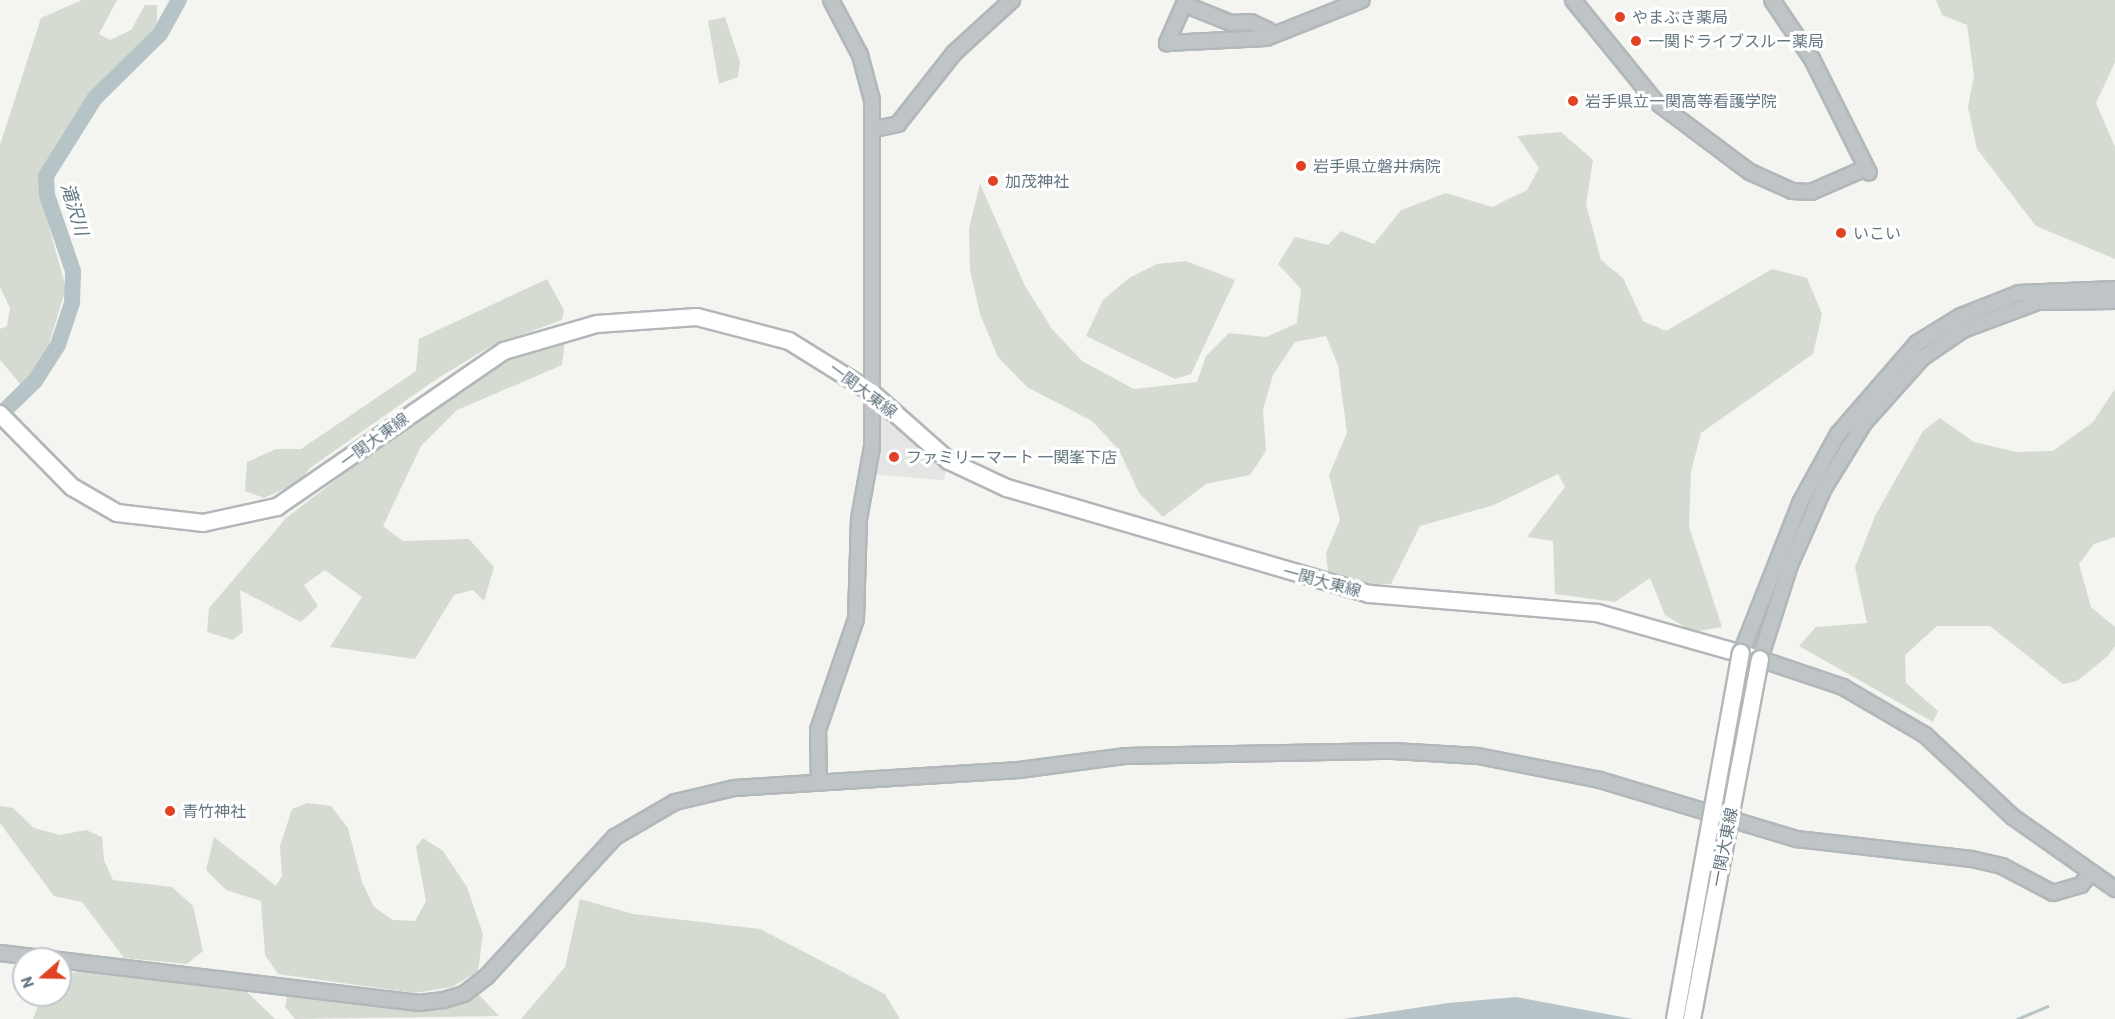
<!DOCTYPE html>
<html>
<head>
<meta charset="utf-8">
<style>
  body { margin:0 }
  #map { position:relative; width:2115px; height:1019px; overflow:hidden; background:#f4f4f0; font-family:Barlow,"Noto Sans JP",sans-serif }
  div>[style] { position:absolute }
  .built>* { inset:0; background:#e5e6e4 }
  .green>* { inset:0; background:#d6dbd1 }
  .water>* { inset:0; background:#b7c4c7 }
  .stream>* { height:3px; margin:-1.5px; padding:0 1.5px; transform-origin:1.5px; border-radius:1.5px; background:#b7c4c7 }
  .river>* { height:16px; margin:-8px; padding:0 8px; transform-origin:8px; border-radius:8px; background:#b7c4c7 }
  .roads { filter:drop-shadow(2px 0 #b2b7ba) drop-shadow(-2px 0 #b2b7ba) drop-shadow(0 2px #b2b7ba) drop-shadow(0 -2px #b2b7ba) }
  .minor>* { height:14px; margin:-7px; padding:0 7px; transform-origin:7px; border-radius:7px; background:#bfc4c6 }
  .major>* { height:16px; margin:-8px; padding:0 8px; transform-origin:8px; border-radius:8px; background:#fff }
  .bridges { filter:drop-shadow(2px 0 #b2b7ba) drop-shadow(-2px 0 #b2b7ba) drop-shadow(0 2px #b2b7ba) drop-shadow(0 -2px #b2b7ba) }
  .major-bridge>* { height:16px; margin:-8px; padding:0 8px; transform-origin:8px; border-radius:8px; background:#fff }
  .dots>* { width:16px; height:16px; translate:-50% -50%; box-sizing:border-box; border:3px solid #fff; border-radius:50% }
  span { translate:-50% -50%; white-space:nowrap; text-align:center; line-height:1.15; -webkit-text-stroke:6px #fff; paint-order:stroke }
  .poi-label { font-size:16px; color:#637681 }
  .left { translate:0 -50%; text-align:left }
  .street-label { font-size:16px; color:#637681 }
  .water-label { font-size:18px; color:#5f787f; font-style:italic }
  .north { position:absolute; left:12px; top:947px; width:60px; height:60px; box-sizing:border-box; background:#fff; border:2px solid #c1c8cd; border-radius:50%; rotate:250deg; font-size:16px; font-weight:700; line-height:24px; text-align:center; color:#637681 }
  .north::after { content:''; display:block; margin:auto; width:21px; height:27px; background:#e14224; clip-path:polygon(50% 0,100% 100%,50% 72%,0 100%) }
</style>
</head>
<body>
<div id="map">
  <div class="built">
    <i style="clip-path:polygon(886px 412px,947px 468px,944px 480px,879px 475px,874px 470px,877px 415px)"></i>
  </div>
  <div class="green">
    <i style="clip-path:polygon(82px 0,117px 0,99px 34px,110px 40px,131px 30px,145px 5px,157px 5px,157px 23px,131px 63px,80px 110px,48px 158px,39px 181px,41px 198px,66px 288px,45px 357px,22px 386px,0 360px,0 329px,7px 326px,10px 308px,0 287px,0 145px,41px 18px)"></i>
    <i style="clip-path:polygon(1936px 0,2115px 0,2115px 62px,2096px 103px,2115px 147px,2115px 259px,2036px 226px,1977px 149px,1968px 107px,1974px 76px,1967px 25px,1942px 15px)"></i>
    <i style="clip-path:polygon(725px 17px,740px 62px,738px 77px,719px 84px,708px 21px)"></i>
    <i style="clip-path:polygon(1561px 132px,1593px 160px,1586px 204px,1601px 260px,1623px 278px,1643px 321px,1666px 331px,1772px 269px,1807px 278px,1822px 314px,1813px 354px,1701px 433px,1691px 472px,1689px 527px,1722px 627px,1693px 632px,1665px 615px,1650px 578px,1615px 602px,1555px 594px,1553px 541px,1527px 537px,1565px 487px,1558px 474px,1494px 505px,1420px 526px,1391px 584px,1359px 586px,1328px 571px,1326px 553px,1340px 520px,1329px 475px,1347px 433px,1338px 365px,1326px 336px,1295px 342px,1273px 375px,1263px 410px,1266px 451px,1250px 475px,1206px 484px,1163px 517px,1139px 493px,1119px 450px,1092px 421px,1027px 387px,998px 357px,980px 314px,970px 270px,969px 228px,980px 184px,1025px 286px,1052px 329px,1082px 361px,1134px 389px,1197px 382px,1206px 356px,1229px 333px,1266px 337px,1297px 323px,1301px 289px,1278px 264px,1295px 237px,1328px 245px,1341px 231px,1374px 244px,1401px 210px,1446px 193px,1492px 207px,1527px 190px,1539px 168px,1517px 136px)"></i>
    <i style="clip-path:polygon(1186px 261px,1235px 280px,1191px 374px,1175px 379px,1086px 336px,1103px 300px,1129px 278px,1157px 264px)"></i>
    <i style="clip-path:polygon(547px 279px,564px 310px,562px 320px,491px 346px,438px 378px,310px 468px,299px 482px,264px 498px,245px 491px,247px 462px,276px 449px,301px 449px,416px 371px,419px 339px)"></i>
    <i style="clip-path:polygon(566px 334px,562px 365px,457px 410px,421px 446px,383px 526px,403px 541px,469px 539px,494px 567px,484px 601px,473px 590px,454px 595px,415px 659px,330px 647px,362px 597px,325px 570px,304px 585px,318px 606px,301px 622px,240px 590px,243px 632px,233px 640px,207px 632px,209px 608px,286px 518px,494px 359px)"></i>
    <i style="clip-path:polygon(2115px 389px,2115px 537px,2094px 544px,2079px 564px,2091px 607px,2115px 627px,2115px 646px,2108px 656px,2077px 681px,2063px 684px,1990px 626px,1937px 626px,1905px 655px,1906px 683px,1938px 711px,1933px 722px,1799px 646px,1816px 627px,1867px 623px,1855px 567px,1875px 516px,1923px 431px,1940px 418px,1974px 442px,2016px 452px,2053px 451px,2093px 422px)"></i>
    <i style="clip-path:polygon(307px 803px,331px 806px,348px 828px,362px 882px,374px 907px,393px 920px,415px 921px,426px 901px,416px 847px,423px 838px,443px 851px,467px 887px,483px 934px,478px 971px,452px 987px,414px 993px,278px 974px,265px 955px,261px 901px,226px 890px,206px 870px,214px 837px,276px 886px,282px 876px,280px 846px,292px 809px)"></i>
    <i style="clip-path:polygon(0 806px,13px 808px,34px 828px,60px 835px,86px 830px,102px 837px,104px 860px,113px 880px,172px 887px,193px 906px,203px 951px,187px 964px,124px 958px,82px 902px,54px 896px,0 823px)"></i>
    <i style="clip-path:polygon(580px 899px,633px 914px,760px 929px,885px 994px,900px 1019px,521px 1019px,565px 967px)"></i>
    <i style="clip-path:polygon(85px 971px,245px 990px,275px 1019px,33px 1019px,42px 995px,60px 995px,60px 975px)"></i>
    <i style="clip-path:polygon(289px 987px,422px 1011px,452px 1007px,479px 995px,499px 1016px,295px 1019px,285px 1007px)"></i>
  </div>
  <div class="water">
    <i style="clip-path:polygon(1516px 997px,1633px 1019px,1343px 1019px,1448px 1003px)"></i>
  </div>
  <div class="stream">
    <i style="left:2017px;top:1019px;width:33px;rotate:-23deg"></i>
  </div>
  <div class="river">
    <i style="left:0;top:415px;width:49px;rotate:-44.2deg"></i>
    <i style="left:35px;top:381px;width:43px;rotate:-57.4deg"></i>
    <i style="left:58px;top:345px;width:44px;rotate:-71.6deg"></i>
    <i style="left:72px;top:303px;width:32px;rotate:-88deg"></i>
    <i style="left:73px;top:271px;width:80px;rotate:-108.9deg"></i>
    <i style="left:47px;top:195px;width:19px;rotate:-93deg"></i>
    <i style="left:46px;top:176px;width:92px;rotate:-57.9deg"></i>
    <i style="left:95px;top:98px;width:91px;rotate:-44.6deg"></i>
    <i style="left:160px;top:34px;width:39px;rotate:-61deg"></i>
  </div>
  <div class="roads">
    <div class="minor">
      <i style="left:1573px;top:0;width:130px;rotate:50.9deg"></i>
      <i style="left:1655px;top:101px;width:119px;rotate:36.8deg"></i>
      <i style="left:1750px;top:172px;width:46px;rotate:24.3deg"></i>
      <i style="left:1792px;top:191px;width:19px;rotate:3deg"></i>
      <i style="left:1811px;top:192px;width:60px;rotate:-23.6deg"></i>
      <i style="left:1772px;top:0;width:71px;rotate:55.9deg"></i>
      <i style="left:1812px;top:59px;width:127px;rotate:63.4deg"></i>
      <i style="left:1266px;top:38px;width:8px;rotate:-76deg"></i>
      <i style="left:1268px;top:30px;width:19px;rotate:-155deg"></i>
      <i style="left:1251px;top:22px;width:20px;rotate:177deg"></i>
      <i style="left:1231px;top:23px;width:51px;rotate:-158deg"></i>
      <i style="left:1184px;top:4px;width:43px;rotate:113.6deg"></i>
      <i style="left:1167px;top:43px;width:99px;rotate:-2.9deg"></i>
      <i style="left:1266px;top:38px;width:103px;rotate:-21.6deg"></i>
      <i style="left:875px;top:129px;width:24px;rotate:-12deg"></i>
      <i style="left:898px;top:124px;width:90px;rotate:-51.7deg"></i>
      <i style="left:954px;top:53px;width:79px;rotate:-42.4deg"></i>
      <i style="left:2115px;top:301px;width:77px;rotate:179.3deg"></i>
      <i style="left:2038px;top:302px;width:80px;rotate:159.5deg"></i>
      <i style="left:1963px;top:330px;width:50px;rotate:145.7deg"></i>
      <i style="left:1922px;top:358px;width:87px;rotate:131.7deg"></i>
      <i style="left:1864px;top:423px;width:76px;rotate:121.6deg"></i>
      <i style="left:1824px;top:488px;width:84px;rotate:113.8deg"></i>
      <i style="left:1790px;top:565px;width:99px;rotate:107.7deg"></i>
      <i style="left:1760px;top:659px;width:88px;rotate:18.6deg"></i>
      <i style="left:1843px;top:687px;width:95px;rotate:30.3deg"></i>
      <i style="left:1925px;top:735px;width:120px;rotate:43deg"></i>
      <i style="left:2013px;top:817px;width:125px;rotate:35.2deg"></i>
      <i style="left:1741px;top:653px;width:161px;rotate:-68.5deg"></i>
      <i style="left:1800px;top:503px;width:79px;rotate:-61.2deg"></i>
      <i style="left:1838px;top:434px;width:121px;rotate:-49deg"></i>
      <i style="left:1917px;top:343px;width:52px;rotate:-31.5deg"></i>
      <i style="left:1961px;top:316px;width:62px;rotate:-21.6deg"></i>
      <i style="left:2019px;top:293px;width:96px;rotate:-2.4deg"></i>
      <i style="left:819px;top:781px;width:51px;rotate:-91.1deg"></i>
      <i style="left:818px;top:730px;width:117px;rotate:-71.1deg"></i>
      <i style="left:856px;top:619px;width:100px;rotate:-88.3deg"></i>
      <i style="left:859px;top:519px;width:73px;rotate:-79.8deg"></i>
      <i style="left:872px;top:447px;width:347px;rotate:-90deg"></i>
      <i style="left:872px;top:100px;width:47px;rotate:-104.9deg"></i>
      <i style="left:860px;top:55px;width:62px;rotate:-117.8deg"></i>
      <i style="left:0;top:953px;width:422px;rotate:6.8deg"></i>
      <i style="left:419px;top:1003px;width:25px;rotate:-7deg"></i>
      <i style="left:444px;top:1000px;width:21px;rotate:-17deg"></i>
      <i style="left:464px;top:994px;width:29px;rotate:-38deg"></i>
      <i style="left:487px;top:976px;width:189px;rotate:-47.4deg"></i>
      <i style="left:615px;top:837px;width:69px;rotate:-30.3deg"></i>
      <i style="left:675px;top:802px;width:61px;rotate:-13.3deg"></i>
      <i style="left:734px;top:788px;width:286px;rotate:-3.6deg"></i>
      <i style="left:1019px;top:770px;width:108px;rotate:-7.5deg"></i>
      <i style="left:1126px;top:756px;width:267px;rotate:-1.1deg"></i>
      <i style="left:1393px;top:751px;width:85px;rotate:3.4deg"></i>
      <i style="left:1478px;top:756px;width:124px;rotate:11.1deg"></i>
      <i style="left:1600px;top:780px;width:206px;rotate:16.7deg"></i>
      <i style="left:1797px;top:839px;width:176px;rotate:6.5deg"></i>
      <i style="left:1972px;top:859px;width:31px;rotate:13deg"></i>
      <i style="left:2002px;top:866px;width:58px;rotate:27.9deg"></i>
      <i style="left:2053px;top:893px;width:29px;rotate:-16deg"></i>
      <i style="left:2081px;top:885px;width:16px;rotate:-52deg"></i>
    </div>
    <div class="major">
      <i style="left:0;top:414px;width:103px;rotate:45.4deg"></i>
      <i style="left:72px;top:487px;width:52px;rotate:30deg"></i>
      <i style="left:117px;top:513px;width:87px;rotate:6.6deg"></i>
      <i style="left:203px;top:523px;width:76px;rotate:-12.2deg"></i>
      <i style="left:277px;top:507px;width:275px;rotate:-34.5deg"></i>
      <i style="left:504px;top:351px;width:97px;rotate:-16.2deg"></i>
      <i style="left:597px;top:324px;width:100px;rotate:-4deg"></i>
      <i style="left:697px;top:317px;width:95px;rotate:14.6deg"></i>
      <i style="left:789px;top:341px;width:97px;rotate:31.9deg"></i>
      <i style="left:871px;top:392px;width:104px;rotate:41.5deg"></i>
      <i style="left:949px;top:461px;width:64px;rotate:25deg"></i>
      <i style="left:1007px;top:488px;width:377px;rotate:16.3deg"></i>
      <i style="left:1369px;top:594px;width:229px;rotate:4.8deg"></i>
      <i style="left:1597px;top:613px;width:169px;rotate:15.8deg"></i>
    </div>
  </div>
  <div class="bridges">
    <div class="major-bridge">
      <i style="left:1675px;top:1019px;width:372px;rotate:-79.8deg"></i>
      <i style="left:1692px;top:1019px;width:366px;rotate:-79.3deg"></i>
    </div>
  </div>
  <div class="dots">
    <i style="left:1620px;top:17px;background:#e14224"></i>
    <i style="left:1636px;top:41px;background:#e14224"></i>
    <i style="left:1573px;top:101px;background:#e14224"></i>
    <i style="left:1301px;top:166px;background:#e14224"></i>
    <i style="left:993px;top:181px;background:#e14224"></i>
    <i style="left:1841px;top:233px;background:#e14224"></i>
    <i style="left:894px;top:457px;background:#e14224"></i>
    <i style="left:170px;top:811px;background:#e14224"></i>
  </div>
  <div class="poi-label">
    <span class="left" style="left:1632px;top:17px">やまぶき薬局</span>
    <span class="left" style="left:1648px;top:41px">一関ドライブスルー薬局</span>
    <span class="left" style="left:1585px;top:101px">岩手県立一関高等看護学院</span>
    <span class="left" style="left:1313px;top:166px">岩手県立磐井病院</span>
    <span class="left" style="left:1005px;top:181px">加茂神社</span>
    <span class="left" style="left:1853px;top:233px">いこい</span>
    <span class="left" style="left:906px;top:457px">ファミリーマート 一関峯下店</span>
    <span class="left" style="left:182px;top:811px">青竹神社</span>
  </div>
  <div class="street-label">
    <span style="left:863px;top:390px;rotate:37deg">一関大東線</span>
    <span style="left:374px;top:440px;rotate:-36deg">一関大東線</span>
    <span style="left:1322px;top:581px;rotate:15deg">一関大東線</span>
    <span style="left:1724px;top:847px;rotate:-79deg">一関大東線</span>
  </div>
  <div class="water-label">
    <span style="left:75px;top:209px;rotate:73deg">滝沢川</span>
  </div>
  <div class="north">N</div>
</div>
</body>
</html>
